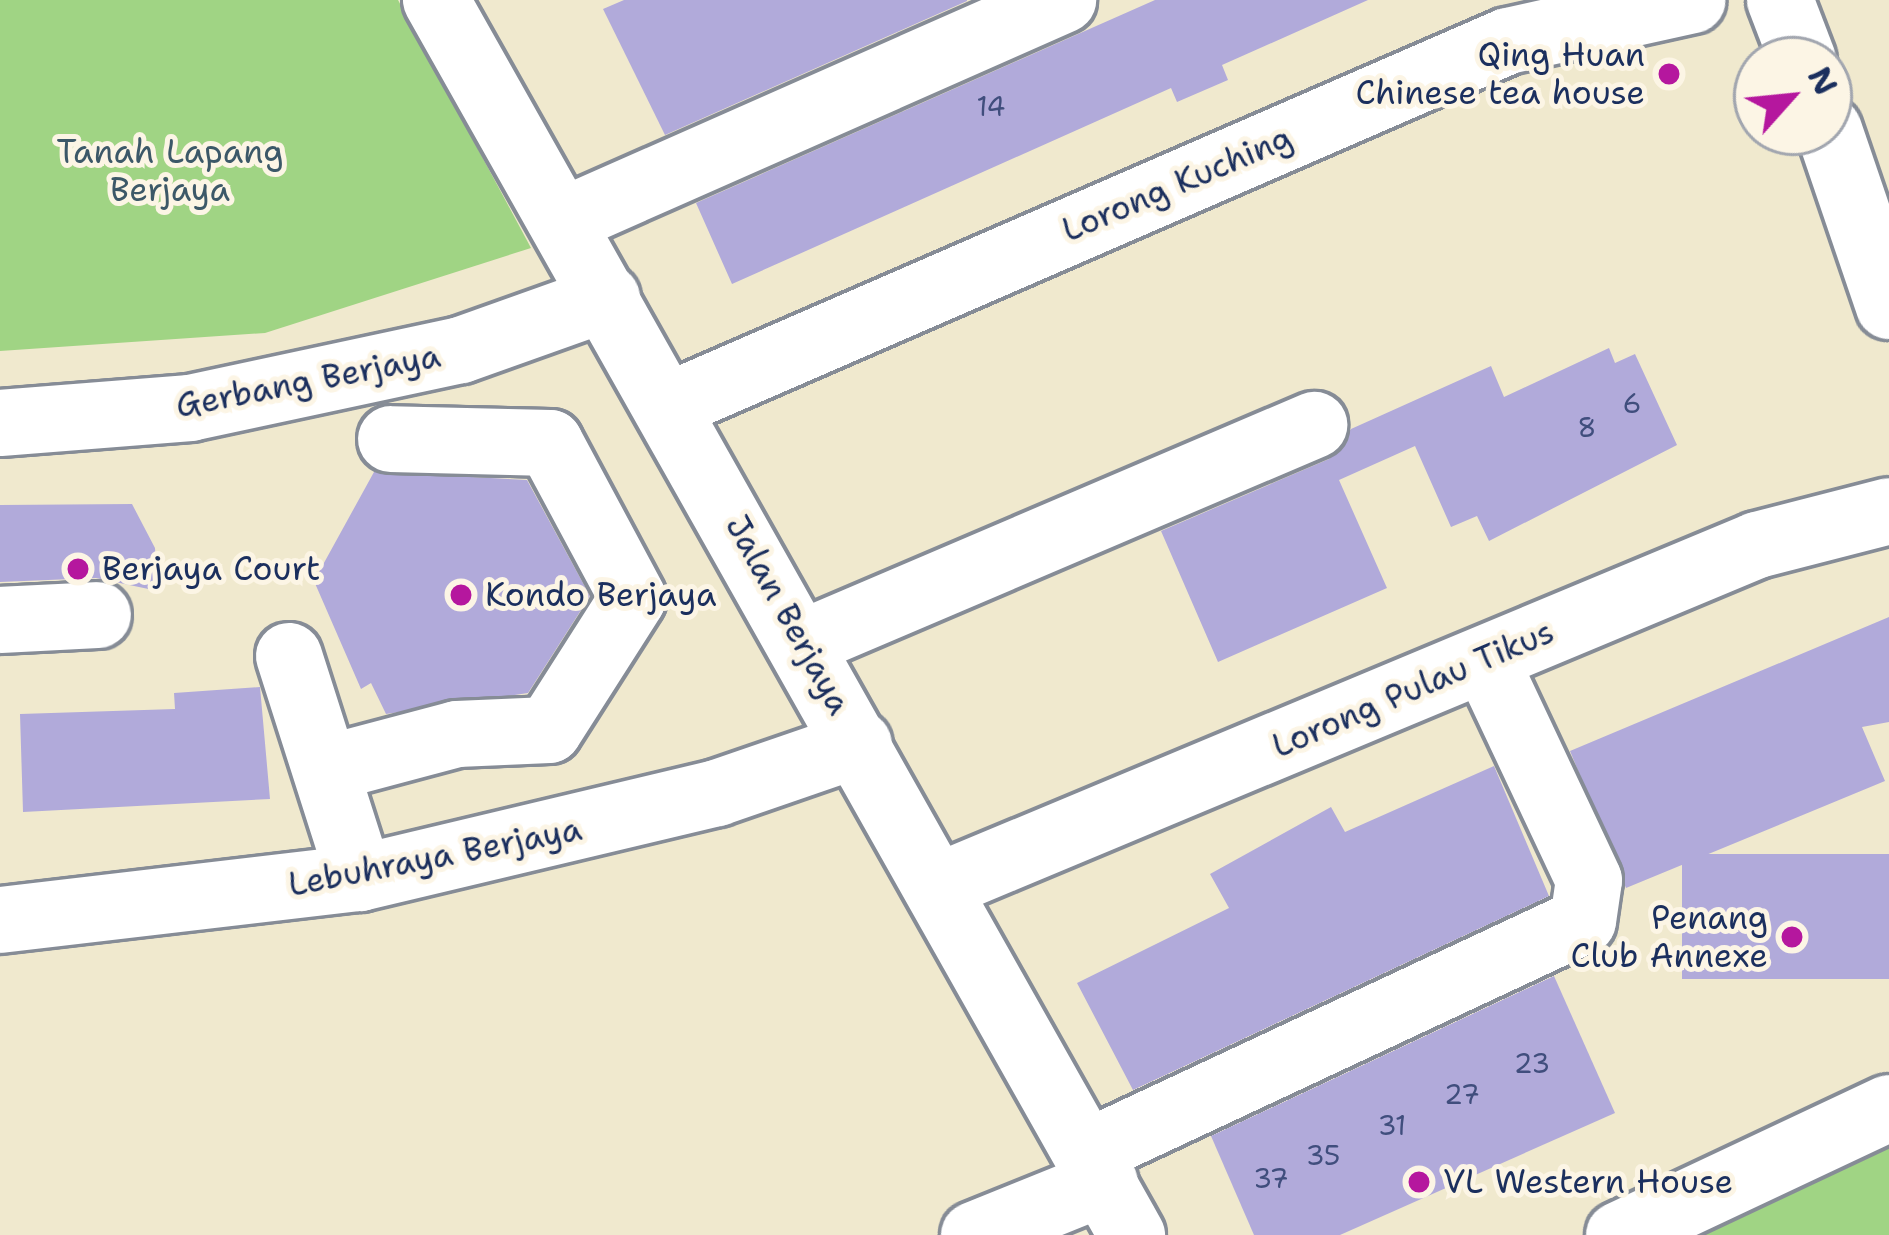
<!DOCTYPE html>
<html>
<head>
<meta charset="utf-8">
<style>
  body { margin:0 }
  #map { position:relative; width:1889px; height:1235px; overflow:hidden; background:#f0e9ce; font-family:"Shantell Sans",sans-serif }
  div>[style] { position:absolute }
  .green>* { inset:0; background:#a0d484 }
  .building>* { inset:0; background:#b1aada; transform-origin:0 0 }
  .roads { filter:drop-shadow(3px 0 #868c96) drop-shadow(-3px 0 #868c96) drop-shadow(0 3px #868c96) drop-shadow(0 -3px #868c96) }
  .minor>* { height:66px; margin:-33px; padding:0 33px; transform-origin:33px; border-radius:33px; background:#fff }
  .dots>* { width:33px; height:33px; translate:-50% -50%; box-sizing:border-box; border:6px solid #fcf5e5; border-radius:50% }
  span { translate:-50% -50%; white-space:nowrap; text-align:center; line-height:1.15; -webkit-text-stroke:10px #fcf5e5; paint-order:stroke }
  .number-label { font-size:27px; color:#404e7d }
  .number-label span { -webkit-text-stroke-width:0 }
  .poi-label { font-size:33px; color:#1b2f5e }
  .right { translate:-100% -50%; text-align:right }
  .left { translate:0 -50%; text-align:left }
  .park-label { font-size:33px; color:#3c5868 }
  .street-label { font-size:33px; color:#1b2f5e }
  .north { position:absolute; left:1733px; top:36px; width:120px; height:120px; box-sizing:border-box; background:#fcf5e5; border:3px solid #a2a6af; border-radius:50%; rotate:63deg; font-size:33px; font-weight:700; line-height:48px; text-align:center; color:#1b2f5e }
  .north::after { content:''; display:block; margin:auto; width:42px; height:54px; background:#b5179e; clip-path:polygon(50% 0,100% 100%,50% 72%,0 100%) }
</style>
</head>
<body>
<div id="map">
  <div class="green">
    <i style="clip-path:polygon(0 0,398px 0,531px 248px,265px 333px,0 351px)"></i>
    <i style="clip-path:polygon(1889px 1130px,1889px 1235px,1690px 1235px)"></i>
  </div>
  <div class="building">
    <i style="clip-path:polygon(624px 0,967px 0,967px 1px,665px 135px,603px 9px)"></i>
    <i style="clip-path:polygon(1155px 0,1368px 0,1222px 65px,1228px 80px,1177px 102px,1171px 88px,732px 284px,696px 203px)"></i>
    <i style="clip-path:polygon(1609px 348px,1615px 363px,1635px 354px,1677px 445px,1489px 541px,1477px 516px,1451px 527px,1415px 446px,1339px 480px,1387px 588px,1218px 662px,1161px 531px,1329px 459px,1351px 429px,1491px 366px,1504px 397px)"></i>
    <i style="clip-path:polygon(374px 472px,527px 480px,590px 596px,528px 693px,386px 714px,371px 683px,361px 689px,314px 581px)"></i>
    <i style="clip-path:polygon(132px 504px,155px 548px,158px 591px,96px 578px,0 582px,0 505px)"></i>
    <i style="clip-path:polygon(1889px 617px,1889px 722px,1862px 727px,1885px 781px,1626px 888px,1570px 751px)"></i>
    <i style="clip-path:polygon(260px 687px,270px 799px,23px 812px,20px 714px,175px 709px,174px 693px)"></i>
    <i style="clip-path:polygon(1494px 766px,1549px 896px,1133px 1090px,1077px 983px,1229px 908px,1210px 874px,1331px 807px,1345px 832px)"></i>
    <i style="left:1889px;top:854px;width:125px;height:207px;rotate:90deg"></i>
    <i style="clip-path:polygon(1554px 976px,1615px 1113px,1340px 1235px,1254px 1235px,1211px 1136px)"></i>
  </div>
  <div class="roads">
    <div class="minor">
      <i style="left:436px;top:0;width:1418px;rotate:60.6deg"></i>
      <i style="left:1780px;top:0;width:64px;rotate:69deg"></i>
      <i style="left:1829px;top:130px;width:186px;rotate:71.2deg"></i>
      <i style="left:563px;top:221px;width:547px;rotate:-23.85deg"></i>
      <i style="left:673px;top:404px;width:910px;rotate:-23.5deg"></i>
      <i style="left:1508px;top:41px;width:189px;rotate:-12.5deg"></i>
      <i style="left:0;top:423px;width:191px;rotate:-4.5deg"></i>
      <i style="left:190px;top:408px;width:277px;rotate:-12.1deg"></i>
      <i style="left:461px;top:350px;width:155px;rotate:-19.6deg"></i>
      <i style="left:0;top:620px;width:98px;rotate:-2.9deg"></i>
      <i style="left:803px;top:643px;width:556px;rotate:-23.1deg"></i>
      <i style="left:289px;top:656px;width:233px;rotate:72.3deg"></i>
      <i style="left:329px;top:768px;width:132px;rotate:-14.9deg"></i>
      <i style="left:457px;top:734px;width:92px;rotate:-2.5deg"></i>
      <i style="left:549px;top:730px;width:156px;rotate:-57.5deg"></i>
      <i style="left:633px;top:598px;width:176px;rotate:-118.2deg"></i>
      <i style="left:550px;top:443px;width:159px;rotate:-178.6deg"></i>
      <i style="left:942px;top:885px;width:883px;rotate:-22.64deg"></i>
      <i style="left:1757px;top:545px;width:136px;rotate:-14.4deg"></i>
      <i style="left:0;top:920px;width:362px;rotate:-6.7deg"></i>
      <i style="left:360px;top:878px;width:367px;rotate:-13.4deg"></i>
      <i style="left:717px;top:793px;width:150px;rotate:-19deg"></i>
      <i style="left:1089px;top:1152px;width:545px;rotate:-25.06deg"></i>
      <i style="left:1583px;top:921px;width:41px;rotate:-81.7deg"></i>
      <i style="left:1589px;top:880px;width:244px;rotate:-115.2deg"></i>
      <i style="left:974px;top:1235px;width:141px;rotate:-22deg"></i>
      <i style="left:1619px;top:1235px;width:298px;rotate:-25.2deg"></i>
    </div>
  </div>
  <div class="dots">
    <i style="left:1669px;top:74px;background:#b5179e"></i>
    <i style="left:78px;top:569px;background:#b5179e"></i>
    <i style="left:461px;top:595px;background:#b5179e"></i>
    <i style="left:1792px;top:937px;background:#b5179e"></i>
    <i style="left:1419px;top:1182px;background:#b5179e"></i>
  </div>
  <div class="number-label">
    <span style="left:991px;top:107px">14</span>
    <span style="left:1632px;top:404px">6</span>
    <span style="left:1587px;top:428px">8</span>
    <span style="left:1532px;top:1064px">23</span>
    <span style="left:1462px;top:1095px">27</span>
    <span style="left:1392px;top:1126px">31</span>
    <span style="left:1323px;top:1156px">35</span>
    <span style="left:1271px;top:1179px">37</span>
  </div>
  <div class="poi-label">
    <span class="right" style="left:1645px;top:74px">Qing Huan<br>Chinese tea house</span>
    <span class="left" style="left:102px;top:569px">Berjaya Court</span>
    <span class="left" style="left:485px;top:595px">Kondo Berjaya</span>
    <span class="right" style="left:1768px;top:937px">Penang<br>Club Annexe</span>
    <span class="left" style="left:1443px;top:1182px">VL Western House</span>
  </div>
  <div class="park-label">
    <span style="left:170px;top:171px">Tanah Lapang<br>Berjaya</span>
  </div>
  <div class="street-label">
    <span style="left:1177px;top:184px;rotate:-23deg">Lorong Kuching</span>
    <span style="left:308px;top:381px;rotate:-11deg">Gerbang Berjaya</span>
    <span style="left:788px;top:615px;rotate:61deg">Jalan Berjaya</span>
    <span style="left:1413px;top:689px;rotate:-23deg">Lorong Pulau Tikus</span>
    <span style="left:435px;top:857px;rotate:-11deg">Lebuhraya Berjaya</span>
  </div>
  <div class="north">N</div>
</div>
</body>
</html>
